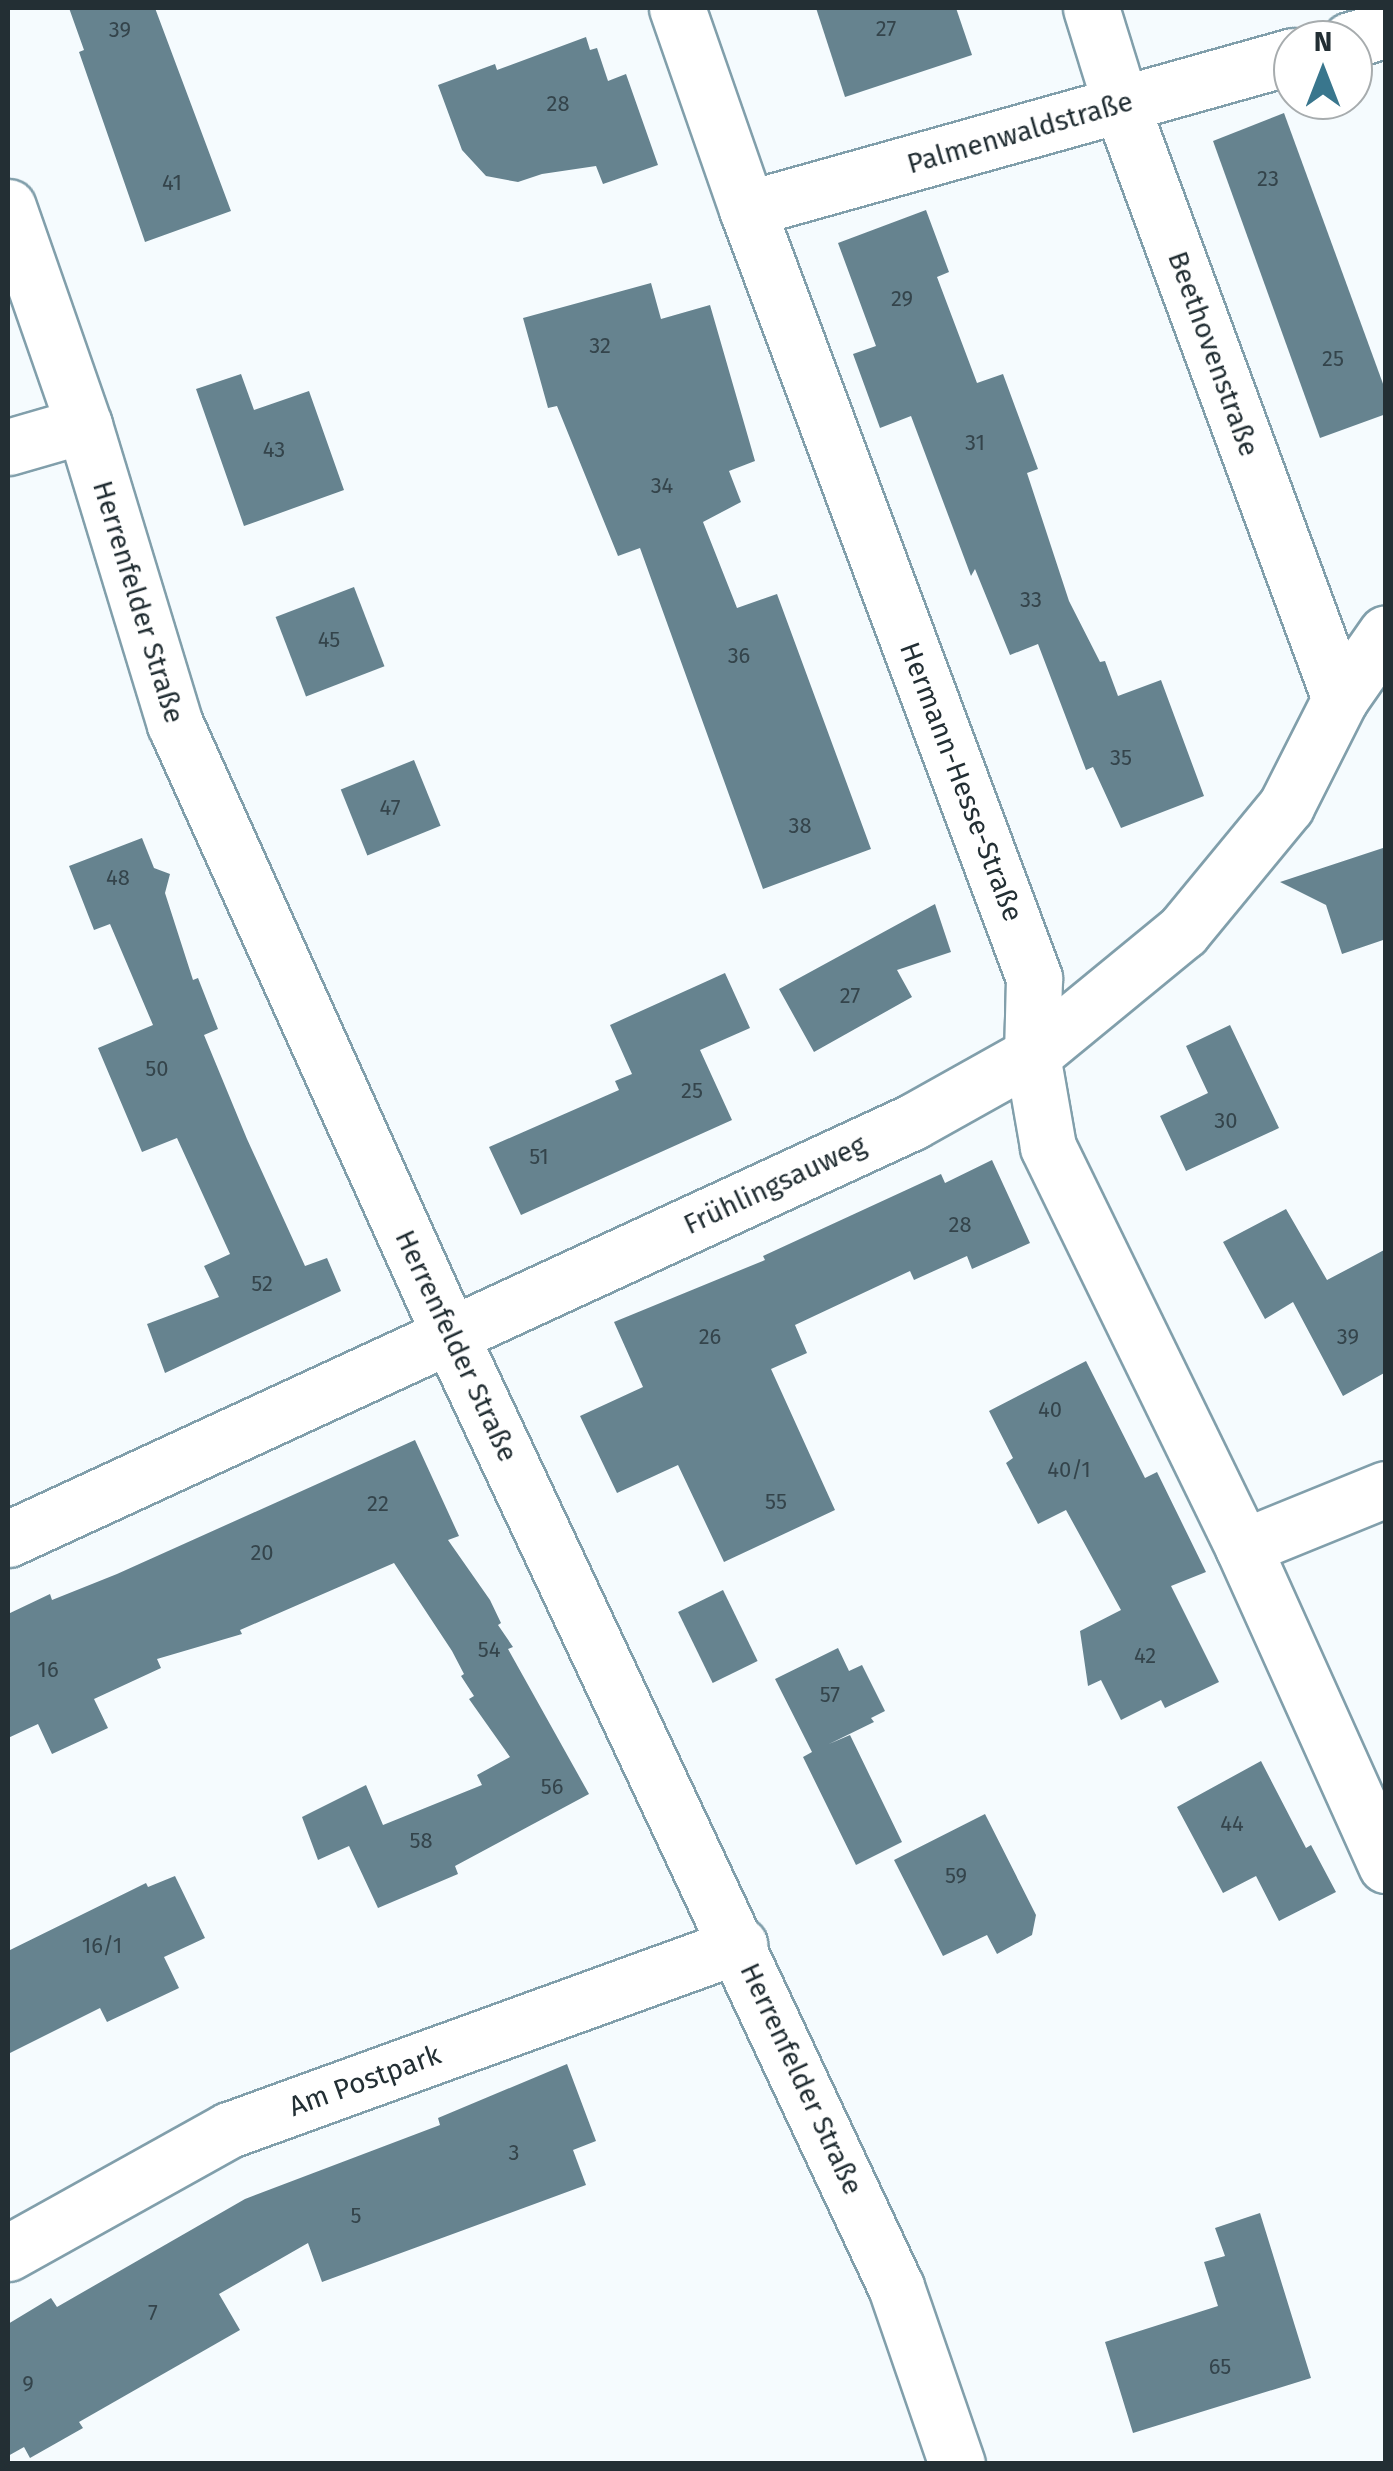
<!DOCTYPE html>
<html>
<head>
<meta charset="utf-8">
<style>
  body { margin:0 }
  #map { position:relative; width:1393px; height:2471px; overflow:hidden; background:#f5fbfe; font-family:"Fira Sans",sans-serif }
  div>[style] { position:absolute }
  .building>* { inset:0; background:#66838f; transform-origin:0 0 }
  .roads { filter:drop-shadow(2px 0 #819fab) drop-shadow(-2px 0 #819fab) drop-shadow(0 2px #819fab) drop-shadow(0 -2px #819fab) }
  .minor>* { height:55px; margin:-27.5px; padding:0 27.5px; transform-origin:27.5px; border-radius:27.5px; background:#fff }
  span { translate:-50% -50%; white-space:nowrap; text-align:center; line-height:1.15; -webkit-text-stroke:8px #fff; paint-order:stroke }
  .number-label { font-size:22px; color:#34444b }
  .number-label span { -webkit-text-stroke-width:0 }
  .street-label { font-size:28px; color:#232f34 }
  .frame { position:absolute; inset:0; border:10px solid #232f34; pointer-events:none }
  .north { position:absolute; left:1273px; top:20px; width:100px; height:100px; box-sizing:border-box; background:#fff; border:2px solid #a7acae; border-radius:50%; rotate:0deg; font-size:28px; font-weight:700; line-height:40px; text-align:center; color:#232f34 }
  .north::after { content:''; display:block; margin:auto; width:35px; height:45px; background:#39768d; clip-path:polygon(50% 0,100% 100%,50% 72%,0 100%) }
</style>
</head>
<body>
<div id="map">
  <div class="building">
    <i style="clip-path:polygon(69px 8px,155px 8px,231px 211px,145px 242px,79px 52px,84px 50px)"></i>
    <i style="clip-path:polygon(816px 8px,956px 8px,972px 55px,845px 97px)"></i>
    <i style="clip-path:polygon(586px 37px,590px 50px,597px 48px,608px 81px,626px 74px,658px 165px,603px 184px,596px 166px,542px 174px,518px 182px,486px 176px,462px 150px,438px 85px,495px 64px,497px 70px)"></i>
    <i style="clip-path:polygon(1284px 113px,1386px 392px,1386px 414px,1320px 438px,1213px 141px)"></i>
    <i style="clip-path:polygon(926px 210px,949px 272px,937px 277px,977px 383px,1003px 374px,1038px 469px,1027px 473px,1069px 601px,1100px 662px,1105px 661px,1118px 696px,1161px 680px,1204px 796px,1121px 828px,1093px 767px,1086px 770px,1038px 644px,1010px 655px,975px 569px,971px 576px,911px 416px,880px 428px,853px 354px,876px 346px,838px 243px)"></i>
    <i style="clip-path:polygon(651px 283px,661px 319px,710px 305px,755px 461px,729px 471px,741px 502px,703px 522px,737px 608px,777px 594px,871px 849px,763px 889px,640px 548px,618px 556px,557px 406px,548px 408px,523px 318px)"></i>
    <i style="clip-path:polygon(241px 374px,254px 410px,309px 391px,344px 490px,244px 526px,196px 389px)"></i>
    <i style="left:354px;top:587px;width:85px;height:84px;rotate:69deg"></i>
    <i style="left:414px;top:760px;width:71px;height:79px;rotate:68deg"></i>
    <i style="clip-path:polygon(142px 838px,154px 868px,170px 874px,165px 893px,193px 980px,198px 978px,218px 1029px,204px 1035px,247px 1139px,305px 1266px,327px 1258px,341px 1291px,165px 1373px,147px 1324px,219px 1297px,204px 1266px,230px 1254px,177px 1138px,142px 1152px,98px 1048px,153px 1025px,110px 924px,94px 930px,69px 866px)"></i>
    <i style="clip-path:polygon(1386px 847px,1386px 939px,1342px 954px,1326px 905px,1280px 882px)"></i>
    <i style="clip-path:polygon(935px 904px,951px 952px,897px 970px,912px 997px,814px 1052px,779px 989px)"></i>
    <i style="clip-path:polygon(725px 973px,750px 1028px,700px 1050px,732px 1120px,521px 1215px,489px 1147px,619px 1090px,615px 1081px,632px 1074px,610px 1025px)"></i>
    <i style="clip-path:polygon(1230px 1025px,1279px 1128px,1186px 1171px,1160px 1116px,1208px 1093px,1186px 1046px)"></i>
    <i style="clip-path:polygon(992px 1160px,1030px 1243px,972px 1269px,967px 1256px,914px 1280px,910px 1271px,795px 1325px,807px 1353px,771px 1369px,835px 1510px,724px 1562px,678px 1465px,617px 1493px,580px 1416px,643px 1387px,614px 1322px,765px 1260px,763px 1256px,941px 1174px,945px 1183px)"></i>
    <i style="clip-path:polygon(1286px 1209px,1327px 1280px,1386px 1249px,1386px 1372px,1343px 1396px,1293px 1302px,1265px 1319px,1223px 1242px)"></i>
    <i style="clip-path:polygon(1086px 1361px,1145px 1478px,1157px 1472px,1206px 1572px,1171px 1586px,1219px 1682px,1165px 1708px,1161px 1700px,1121px 1720px,1101px 1680px,1088px 1686px,1080px 1631px,1121px 1610px,1066px 1510px,1038px 1524px,1006px 1463px,1013px 1458px,989px 1411px)"></i>
    <i style="clip-path:polygon(415px 1440px,459px 1536px,448px 1540px,490px 1600px,501px 1623px,498px 1625px,513px 1647px,508px 1649px,589px 1794px,455px 1866px,458px 1874px,378px 1908px,349px 1846px,318px 1860px,302px 1817px,366px 1785px,383px 1825px,482px 1785px,477px 1775px,510px 1757px,469px 1699px,474px 1696px,461px 1676px,464px 1674px,452px 1651px,394px 1563px,240px 1630px,242px 1634px,157px 1659px,161px 1668px,94px 1699px,108px 1728px,52px 1754px,38px 1724px,8px 1738px,8px 1614px,50px 1594px,52px 1600px,117px 1574px)"></i>
    <i style="left:723px;top:1590px;width:79px;height:50px;rotate:64deg"></i>
    <i style="clip-path:polygon(838px 1648px,849px 1671px,862px 1665px,885px 1711px,871px 1718px,874px 1722px,829px 1744px,850px 1735px,902px 1842px,856px 1865px,803px 1757px,812px 1752px,775px 1679px)"></i>
    <i style="clip-path:polygon(1261px 1761px,1306px 1848px,1311px 1845px,1336px 1892px,1279px 1921px,1256px 1876px,1223px 1893px,1177px 1807px)"></i>
    <i style="clip-path:polygon(985px 1814px,1036px 1915px,1032px 1935px,997px 1954px,987px 1935px,943px 1956px,894px 1860px)"></i>
    <i style="clip-path:polygon(175px 1876px,205px 1938px,164px 1957px,179px 1988px,107px 2022px,100px 2008px,8px 2054px,8px 1951px,146px 1883px,148px 1887px)"></i>
    <i style="clip-path:polygon(567px 2064px,596px 2141px,573px 2150px,586px 2185px,322px 2282px,308px 2243px,219px 2294px,240px 2330px,79px 2422px,83px 2428px,30px 2458px,24px 2447px,8px 2456px,8px 2324px,51px 2298px,57px 2307px,245px 2199px,440px 2125px,438px 2118px)"></i>
    <i style="clip-path:polygon(1260px 2213px,1311px 2378px,1133px 2433px,1105px 2342px,1218px 2306px,1204px 2262px,1225px 2256px,1215px 2228px)"></i>
  </div>
  <div class="roads">
    <div class="minor">
      <i style="left:677px;top:8px;width:213px;rotate:70.8deg"></i>
      <i style="left:747px;top:209px;width:821px;rotate:69.53deg"></i>
      <i style="left:1034px;top:978px;width:77px;rotate:91.5deg"></i>
      <i style="left:1032px;top:1055px;width:93px;rotate:80.1deg"></i>
      <i style="left:1048px;top:1147px;width:445px;rotate:64deg"></i>
      <i style="left:1243px;top:1547px;width:349px;rotate:65.8deg"></i>
      <i style="left:1091px;top:8px;width:102px;rotate:72.8deg"></i>
      <i style="left:1121px;top:105px;width:633px;rotate:69.76deg"></i>
      <i style="left:1350px;top:40px;width:37px;rotate:-16deg"></i>
      <i style="left:8px;top:207px;width:231px;rotate:70.8deg"></i>
      <i style="left:84px;top:425px;width:313px;rotate:73.1deg"></i>
      <i style="left:175px;top:724px;width:670px;rotate:65.77deg"></i>
      <i style="left:450px;top:1335px;width:1051px;rotate:64.9deg"></i>
      <i style="left:896px;top:2287px;width:187px;rotate:71deg"></i>
      <i style="left:747px;top:209px;width:567px;rotate:-15.65deg"></i>
      <i style="left:8px;top:447px;width:79px;rotate:-16.1deg"></i>
      <i style="left:8px;top:1539px;width:996px;rotate:-24.76deg"></i>
      <i style="left:912px;top:1122px;width:137px;rotate:-29.2deg"></i>
      <i style="left:1032px;top:1055px;width:195px;rotate:-39.4deg"></i>
      <i style="left:1183px;top:931px;width:162px;rotate:-50.5deg"></i>
      <i style="left:1286px;top:806px;width:120px;rotate:-63.2deg"></i>
      <i style="left:1340px;top:699px;width:80px;rotate:-55.1deg"></i>
      <i style="left:1243px;top:1547px;width:154px;rotate:-22.1deg"></i>
      <i style="left:8px;top:2253px;width:253px;rotate:-29.1deg"></i>
      <i style="left:229px;top:2130px;width:543px;rotate:-19.94deg"></i>
    </div>
  </div>
  <div class="number-label">
    <span style="left:886px;top:29px">27</span>
    <span style="left:120px;top:30px">39</span>
    <span style="left:558px;top:104px">28</span>
    <span style="left:1268px;top:179px">23</span>
    <span style="left:172px;top:183px">41</span>
    <span style="left:902px;top:299px">29</span>
    <span style="left:600px;top:346px">32</span>
    <span style="left:1333px;top:359px">25</span>
    <span style="left:975px;top:443px">31</span>
    <span style="left:274px;top:450px">43</span>
    <span style="left:662px;top:486px">34</span>
    <span style="left:1031px;top:600px">33</span>
    <span style="left:329px;top:640px">45</span>
    <span style="left:739px;top:656px">36</span>
    <span style="left:1121px;top:758px">35</span>
    <span style="left:390px;top:808px">47</span>
    <span style="left:800px;top:826px">38</span>
    <span style="left:118px;top:878px">48</span>
    <span style="left:850px;top:996px">27</span>
    <span style="left:157px;top:1069px">50</span>
    <span style="left:692px;top:1091px">25</span>
    <span style="left:1226px;top:1121px">30</span>
    <span style="left:539px;top:1157px">51</span>
    <span style="left:960px;top:1225px">28</span>
    <span style="left:262px;top:1284px">52</span>
    <span style="left:710px;top:1337px">26</span>
    <span style="left:1348px;top:1337px">39</span>
    <span style="left:1050px;top:1410px">40</span>
    <span style="left:1069px;top:1470px">40/1</span>
    <span style="left:776px;top:1502px">55</span>
    <span style="left:378px;top:1504px">22</span>
    <span style="left:262px;top:1553px">20</span>
    <span style="left:489px;top:1650px">54</span>
    <span style="left:1145px;top:1656px">42</span>
    <span style="left:48px;top:1670px">16</span>
    <span style="left:830px;top:1695px">57</span>
    <span style="left:552px;top:1787px">56</span>
    <span style="left:1232px;top:1824px">44</span>
    <span style="left:421px;top:1841px">58</span>
    <span style="left:956px;top:1876px">59</span>
    <span style="left:102px;top:1946px">16/1</span>
    <span style="left:514px;top:2153px">3</span>
    <span style="left:356px;top:2216px">5</span>
    <span style="left:153px;top:2313px">7</span>
    <span style="left:1220px;top:2367px">65</span>
    <span style="left:28px;top:2384px">9</span>
  </div>
  <div class="street-label">
    <span style="left:1020px;top:133px;rotate:-16deg">Palmenwaldstraße</span>
    <span style="left:1213px;top:354px;rotate:70deg">Beethovenstraße</span>
    <span style="left:138px;top:602px;rotate:73deg">Herrenfelder Straße</span>
    <span style="left:961px;top:782px;rotate:69deg">Hermann-Hesse-Straße</span>
    <span style="left:775px;top:1185px;rotate:-25deg">Frühlingsauweg</span>
    <span style="left:456px;top:1346px;rotate:65deg">Herrenfelder Straße</span>
    <span style="left:801px;top:2079px;rotate:65deg">Herrenfelder Straße</span>
    <span style="left:365px;top:2081px;rotate:-20deg">Am Postpark</span>
  </div>
  <div class="frame"></div>
  <div class="north">N</div>
</div>
</body>
</html>
